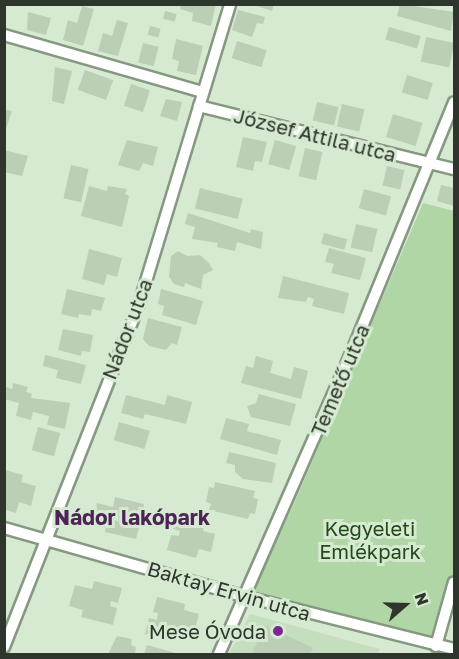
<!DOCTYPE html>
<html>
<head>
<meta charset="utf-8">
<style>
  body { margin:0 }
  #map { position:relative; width:459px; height:659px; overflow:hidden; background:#d5ead0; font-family:"Golos Text",sans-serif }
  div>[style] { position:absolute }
  .built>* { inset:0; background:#c5debe }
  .green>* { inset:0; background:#b0d6a6 }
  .building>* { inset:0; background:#bbcfb6; transform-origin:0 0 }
  .roads { filter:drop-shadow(2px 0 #869881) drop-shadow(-2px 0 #869881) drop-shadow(0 2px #869881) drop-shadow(0 -2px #869881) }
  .street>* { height:10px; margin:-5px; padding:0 5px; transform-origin:5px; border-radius:5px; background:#fff }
  .dots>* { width:16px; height:16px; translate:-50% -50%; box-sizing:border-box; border:3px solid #d5ead0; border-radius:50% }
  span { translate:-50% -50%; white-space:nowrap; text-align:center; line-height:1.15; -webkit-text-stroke:6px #d5ead0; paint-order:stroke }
  .street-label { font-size:20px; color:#2e352c }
  .park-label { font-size:20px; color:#224917 }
  .poi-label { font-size:20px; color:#2e352c }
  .right { translate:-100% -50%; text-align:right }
  .neighbourhood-label { font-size:21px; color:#4e2458; font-weight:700 }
  .frame { position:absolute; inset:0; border:6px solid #2e352c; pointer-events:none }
  .north { position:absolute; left:375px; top:575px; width:60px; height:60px; -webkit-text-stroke:4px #d5ead0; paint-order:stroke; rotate:70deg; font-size:16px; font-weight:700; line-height:24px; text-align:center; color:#2e352c }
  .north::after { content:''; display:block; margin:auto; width:21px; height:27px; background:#2e352c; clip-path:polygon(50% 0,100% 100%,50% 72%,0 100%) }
</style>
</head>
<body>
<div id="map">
  <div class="built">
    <i style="clip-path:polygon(250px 614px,380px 649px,378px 654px,229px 654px)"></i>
  </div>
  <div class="green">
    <i style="clip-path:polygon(423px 203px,454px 211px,454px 582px,436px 646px,247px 597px,293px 506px)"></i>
  </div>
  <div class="building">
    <i style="clip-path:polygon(181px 4px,216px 4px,211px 26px,192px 21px,193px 13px,180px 9px)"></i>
    <i style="clip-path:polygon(251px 4px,274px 4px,272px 11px)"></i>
    <i style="clip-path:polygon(400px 4px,454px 12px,451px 31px,397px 16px)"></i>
    <i style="clip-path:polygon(82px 6px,94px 9px,83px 46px,63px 40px,68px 20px,77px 23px)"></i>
    <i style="clip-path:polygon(238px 10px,265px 17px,263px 24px,257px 23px,252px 37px,232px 30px)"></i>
    <i style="left:165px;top:11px;width:12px;height:8px;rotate:14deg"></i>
    <i style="clip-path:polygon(28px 12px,51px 18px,46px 35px,27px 30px)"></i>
    <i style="clip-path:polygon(117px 20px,128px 23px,118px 56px,98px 51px,103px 33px,112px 36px)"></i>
    <i style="left:150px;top:26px;width:11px;height:9px;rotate:15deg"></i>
    <i style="left:389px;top:27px;width:33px;height:13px;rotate:16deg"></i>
    <i style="left:426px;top:37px;width:29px;height:25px;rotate:12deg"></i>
    <i style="clip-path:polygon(176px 39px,203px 46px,196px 75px,177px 71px,179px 61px,172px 59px)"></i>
    <i style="left:237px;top:41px;width:31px;height:18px;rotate:17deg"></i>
    <i style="left:143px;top:43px;width:16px;height:20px;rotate:14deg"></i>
    <i style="clip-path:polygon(55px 67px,72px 71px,64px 104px,52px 101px)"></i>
    <i style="left:85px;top:70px;width:30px;height:21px;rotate:20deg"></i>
    <i style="left:407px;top:75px;width:27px;height:18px;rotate:17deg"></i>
    <i style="left:131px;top:84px;width:20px;height:23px;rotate:18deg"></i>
    <i style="clip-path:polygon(166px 99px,182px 102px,177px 121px,160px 116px)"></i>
    <i style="left:317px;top:102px;width:22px;height:19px;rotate:13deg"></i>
    <i style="left:342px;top:104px;width:23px;height:23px;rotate:13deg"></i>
    <i style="clip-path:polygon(4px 109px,12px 111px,5px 132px,4px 132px)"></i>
    <i style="left:393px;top:114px;width:31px;height:24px;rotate:17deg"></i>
    <i style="clip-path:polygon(243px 137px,267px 142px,262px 162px,255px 161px,253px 171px,236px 167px)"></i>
    <i style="clip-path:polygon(127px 140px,158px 147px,153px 166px,143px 163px,139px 171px,118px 165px)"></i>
    <i style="left:275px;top:140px;width:22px;height:25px;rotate:16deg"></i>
    <i style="left:305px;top:148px;width:18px;height:29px;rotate:13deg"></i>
    <i style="clip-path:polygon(4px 150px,28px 156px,22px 176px,4px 172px)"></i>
    <i style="left:71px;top:165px;width:18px;height:34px;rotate:13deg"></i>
    <i style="left:387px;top:166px;width:18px;height:20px;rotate:13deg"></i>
    <i style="clip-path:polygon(441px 185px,454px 188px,454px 206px,437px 201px)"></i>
    <i style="clip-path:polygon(89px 186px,107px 191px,108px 186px,127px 189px,125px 194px,129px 196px,122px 227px,81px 216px)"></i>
    <i style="left:200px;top:188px;width:44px;height:21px;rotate:14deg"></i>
    <i style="left:364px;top:189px;width:28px;height:20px;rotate:15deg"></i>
    <i style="clip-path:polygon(188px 213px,250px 233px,251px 229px,263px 232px,261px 249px,237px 242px,235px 251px,217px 247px,218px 243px,192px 239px,195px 227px,185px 224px)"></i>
    <i style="left:356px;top:224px;width:22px;height:24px;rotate:13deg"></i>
    <i style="left:324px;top:233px;width:24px;height:11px;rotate:15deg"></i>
    <i style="clip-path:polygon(329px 248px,366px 258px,360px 280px,331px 273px,334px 264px,325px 262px)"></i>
    <i style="clip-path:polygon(89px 249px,122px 258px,117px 277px,107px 274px,104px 285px,82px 279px)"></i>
    <i style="clip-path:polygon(178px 251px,187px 256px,200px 255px,209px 263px,213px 270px,203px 275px,201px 289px,185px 283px,184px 287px,174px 284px,169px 277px,171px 256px)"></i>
    <i style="clip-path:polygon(283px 276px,349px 293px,344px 314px,312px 306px,314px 299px,308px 297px,306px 302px,278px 298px)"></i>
    <i style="clip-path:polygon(67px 289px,105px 298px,101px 311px,92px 309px,91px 316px,79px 314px,78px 318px,61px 314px)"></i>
    <i style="clip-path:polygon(161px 289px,203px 301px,196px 325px,162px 315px,164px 306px,158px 304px)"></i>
    <i style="clip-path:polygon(148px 318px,182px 327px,177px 345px,172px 343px,166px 350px,149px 346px,143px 339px)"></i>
    <i style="clip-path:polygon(63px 329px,93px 335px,90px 352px,82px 351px,81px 356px,58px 350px)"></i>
    <i style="clip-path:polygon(45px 355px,86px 365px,81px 384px,56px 378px,58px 370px,43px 366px)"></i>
    <i style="clip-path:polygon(256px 356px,273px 361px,270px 373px,291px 379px,294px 367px,308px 371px,301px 399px,241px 383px,246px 366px,253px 368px)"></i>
    <i style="clip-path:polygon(13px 383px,28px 387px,26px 392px,32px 394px,31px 398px,70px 403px,65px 429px,47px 425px,49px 416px,33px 412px,31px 420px,16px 416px,19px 403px,4px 399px,6px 387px,12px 389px)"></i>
    <i style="clip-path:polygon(259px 394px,296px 404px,290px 426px,251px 417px,247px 406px,256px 403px)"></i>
    <i style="clip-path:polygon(126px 395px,165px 405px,167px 395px,192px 402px,186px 424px,145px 414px,143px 419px,121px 413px)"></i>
    <i style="clip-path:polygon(226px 418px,249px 424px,247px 431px,281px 440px,277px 455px,220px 439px)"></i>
    <i style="left:119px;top:422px;width:32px;height:19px;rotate:16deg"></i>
    <i style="left:38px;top:427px;width:23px;height:24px;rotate:15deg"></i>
    <i style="clip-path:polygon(229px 452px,276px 463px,272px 483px,243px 479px,235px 472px,235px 465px,226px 463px)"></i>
    <i style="clip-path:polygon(5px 470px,23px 475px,21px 482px,36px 486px,31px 506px,19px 502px,16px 513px,5px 510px)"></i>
    <i style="clip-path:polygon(215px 482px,255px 491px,253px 498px,258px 499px,255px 514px,250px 513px,248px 519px,209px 510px,211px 504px,206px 502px,209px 487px,214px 488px)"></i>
    <i style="clip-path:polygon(115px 497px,144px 504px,141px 519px,134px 518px,133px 523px,140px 524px,136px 539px,105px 532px,106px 525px,93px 522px,97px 503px,113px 507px)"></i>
    <i style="clip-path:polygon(177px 515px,205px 523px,203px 531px,215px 534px,211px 552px,199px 549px,196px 558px,167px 550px,171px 535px,179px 536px,180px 531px,173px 529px)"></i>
    <i style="clip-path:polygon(94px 581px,122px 588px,118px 603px,111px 601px,110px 606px,117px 608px,113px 625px,81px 617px,83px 610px,69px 606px,75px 585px,92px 589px)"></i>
    <i style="clip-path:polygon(157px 597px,185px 604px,184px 610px,199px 614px,193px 636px,177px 632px,175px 642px,145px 634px,149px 618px,157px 620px,158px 613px,153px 612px)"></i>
    <i style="clip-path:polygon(265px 625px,313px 648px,310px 654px,252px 654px)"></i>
    <i style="clip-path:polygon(117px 636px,132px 639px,131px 645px,136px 647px,135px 654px,108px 654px)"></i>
    <i style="clip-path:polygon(147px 645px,179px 654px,144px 654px)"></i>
  </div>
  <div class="roads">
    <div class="street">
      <i style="left:4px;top:35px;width:207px;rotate:16deg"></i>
      <i style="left:199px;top:106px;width:263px;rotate:13.9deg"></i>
      <i style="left:4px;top:528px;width:253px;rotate:15.9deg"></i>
      <i style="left:247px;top:597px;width:213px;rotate:14.1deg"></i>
      <i style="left:436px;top:646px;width:66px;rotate:-74.3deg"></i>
      <i style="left:4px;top:647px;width:372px;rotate:-68.5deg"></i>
      <i style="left:140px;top:301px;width:310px;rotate:-73.1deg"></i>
      <i style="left:219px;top:654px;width:326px;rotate:-66.3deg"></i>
      <i style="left:350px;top:356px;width:274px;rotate:-67.7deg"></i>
    </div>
  </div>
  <div class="dots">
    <i style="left:278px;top:631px;background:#7e2593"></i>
  </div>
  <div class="street-label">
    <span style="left:315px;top:135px;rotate:14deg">József Attila utca</span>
    <span style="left:127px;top:329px;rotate:-69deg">Nádor utca</span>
    <span style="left:340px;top:380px;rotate:-67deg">Temető utca</span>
    <span style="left:229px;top:591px;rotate:16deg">Baktay Ervin utca</span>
  </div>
  <div class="park-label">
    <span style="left:370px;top:540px">Kegyeleti<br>Emlékpark</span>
  </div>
  <div class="poi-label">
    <span class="right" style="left:266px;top:631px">Mese Óvoda</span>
  </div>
  <div class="neighbourhood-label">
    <span style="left:132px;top:517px">Nádor lakópark</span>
  </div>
  <div class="frame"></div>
  <div class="north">N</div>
</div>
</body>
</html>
